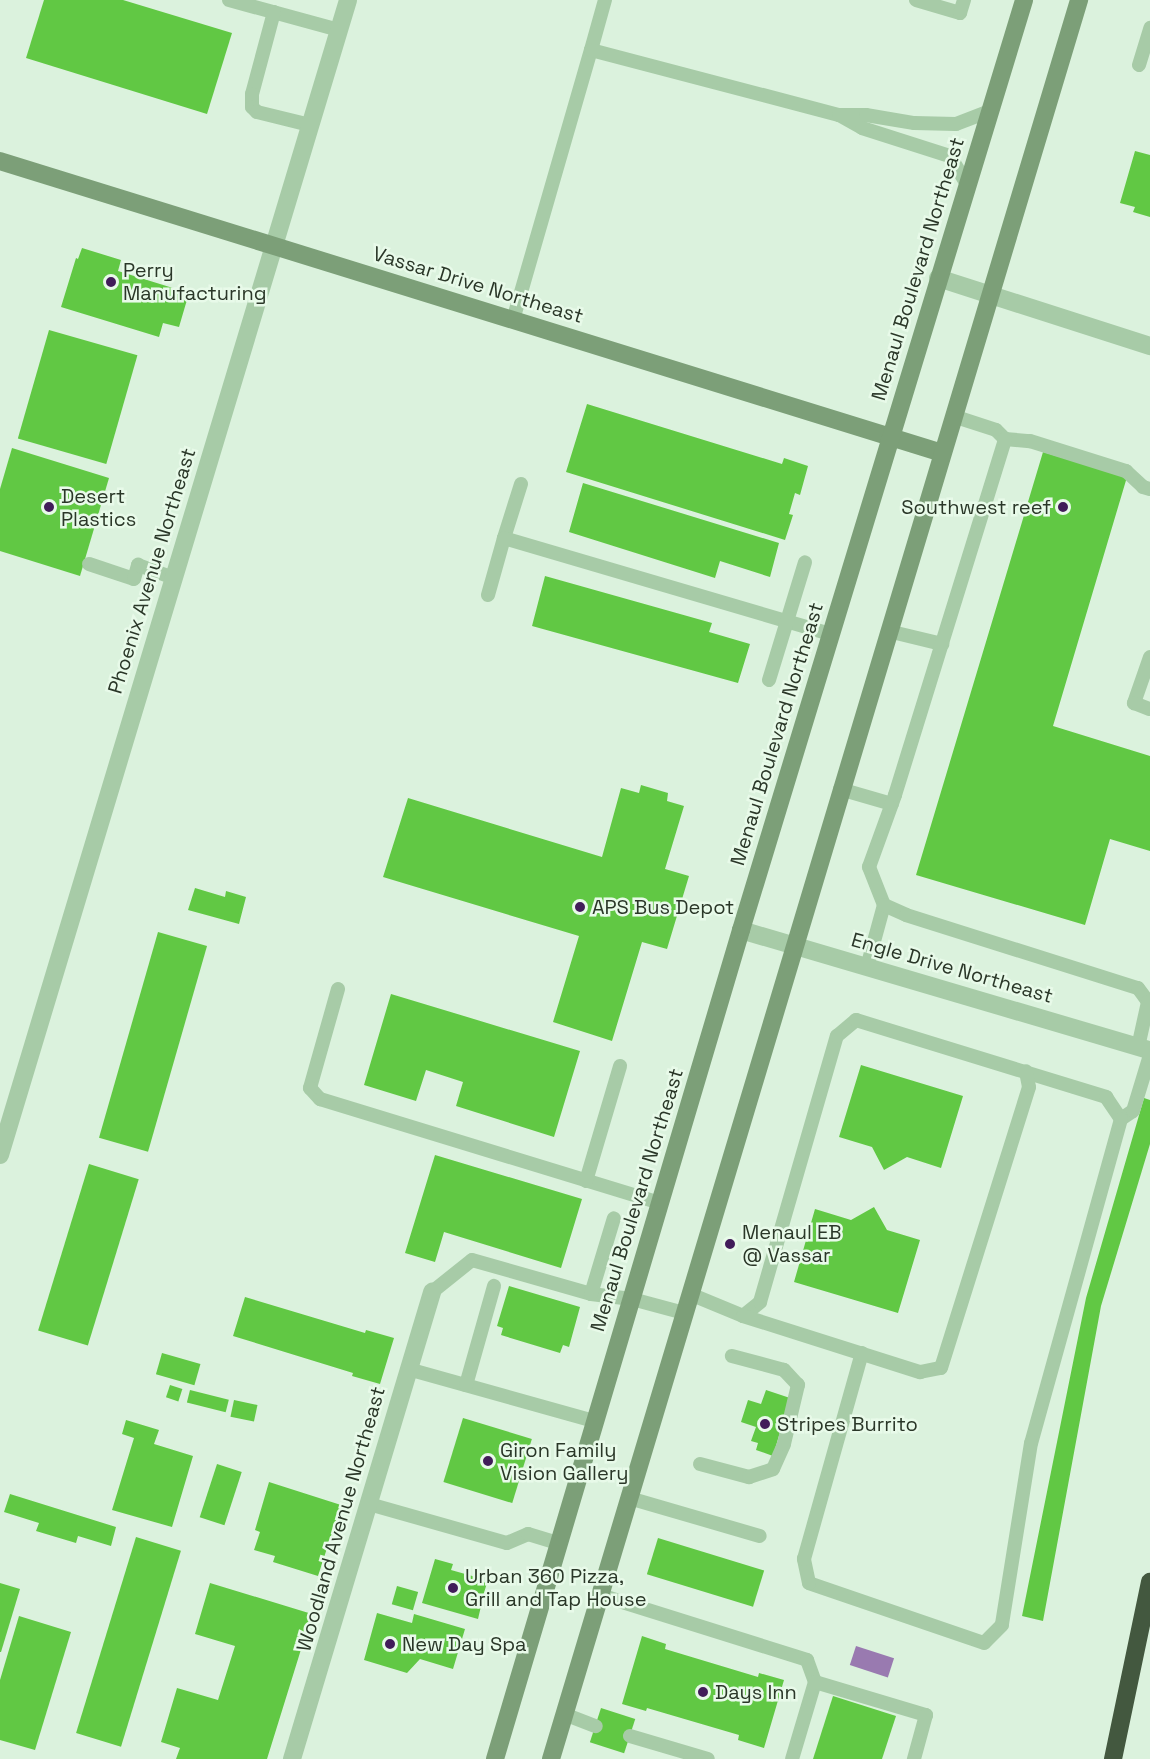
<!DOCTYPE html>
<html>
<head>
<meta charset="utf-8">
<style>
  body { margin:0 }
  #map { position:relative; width:1150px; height:1759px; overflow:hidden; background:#dbf2dd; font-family:"Space Grotesk",sans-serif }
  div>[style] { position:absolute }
  .water>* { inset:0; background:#997ab0; transform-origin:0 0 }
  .building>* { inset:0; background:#61c844; transform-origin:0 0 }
  .lane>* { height:14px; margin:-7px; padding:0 7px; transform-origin:7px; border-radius:7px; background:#a7cba7 }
  .street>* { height:18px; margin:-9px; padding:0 9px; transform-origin:9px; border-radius:9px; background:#a7cba7 }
  .secondary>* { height:18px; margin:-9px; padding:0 9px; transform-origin:9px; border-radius:9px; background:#7c9f78 }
  .highway>* { height:18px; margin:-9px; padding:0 9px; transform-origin:9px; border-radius:9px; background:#43583f }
  .dots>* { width:16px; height:16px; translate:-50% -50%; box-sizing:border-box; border:3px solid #e8fae9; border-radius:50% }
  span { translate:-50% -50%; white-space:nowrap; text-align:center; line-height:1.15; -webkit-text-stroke:5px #e8fae9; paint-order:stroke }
  .street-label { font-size:20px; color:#2a3728 }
  .poi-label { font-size:20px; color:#2a3728 }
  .left { translate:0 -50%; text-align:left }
  .right { translate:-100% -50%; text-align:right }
</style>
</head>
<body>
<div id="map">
  <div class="water">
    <i style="left:856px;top:1646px;width:40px;height:20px;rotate:18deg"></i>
  </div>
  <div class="building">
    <i style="clip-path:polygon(44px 0,123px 0,232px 33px,207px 114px,26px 58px)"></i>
    <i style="clip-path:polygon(1135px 151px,1150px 155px,1150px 217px,1133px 212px,1135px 207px,1120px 203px)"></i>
    <i style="clip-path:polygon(82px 248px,121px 260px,118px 271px,189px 293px,179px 327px,163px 323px,159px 337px,61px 307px,76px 258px,78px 259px)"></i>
    <i style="left:49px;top:330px;width:92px;height:113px;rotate:16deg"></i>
    <i style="clip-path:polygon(587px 404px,782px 464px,784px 458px,808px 466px,800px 495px,795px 493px,789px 514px,793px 515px,785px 540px,566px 472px)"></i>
    <i style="clip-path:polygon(12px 448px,109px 478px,80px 576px,0 551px,0 489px)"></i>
    <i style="clip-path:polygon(1043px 452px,1127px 477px,1053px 726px,1150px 756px,1150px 851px,1110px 839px,1085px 925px,916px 875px)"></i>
    <i style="clip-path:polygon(583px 483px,779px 543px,770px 577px,720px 561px,715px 578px,569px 532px)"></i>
    <i style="clip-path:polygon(545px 576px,712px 623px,709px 632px,750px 644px,738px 683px,532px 626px)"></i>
    <i style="clip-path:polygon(641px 785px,668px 793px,667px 801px,684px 806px,665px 869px,689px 876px,667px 949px,642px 942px,612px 1041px,553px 1022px,579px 936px,383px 877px,408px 798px,602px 857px,621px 788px,639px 793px)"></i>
    <i style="clip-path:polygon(195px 888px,225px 897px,226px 891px,246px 897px,239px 924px,188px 910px)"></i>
    <i style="left:158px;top:932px;width:51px;height:214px;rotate:16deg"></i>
    <i style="clip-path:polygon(391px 994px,580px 1051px,554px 1137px,456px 1106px,463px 1082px,426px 1070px,416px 1101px,364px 1085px)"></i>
    <i style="clip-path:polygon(861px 1065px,963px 1096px,941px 1168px,907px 1157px,884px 1170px,872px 1147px,839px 1137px)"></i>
    <i style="clip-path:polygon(1144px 1098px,1150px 1100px,1150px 1144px,1101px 1306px,1043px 1621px,1022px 1616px,1086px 1298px)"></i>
    <i style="clip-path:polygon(435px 1155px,582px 1199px,561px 1268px,444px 1232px,435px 1262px,405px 1253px)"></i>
    <i style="left:89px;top:1164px;width:52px;height:174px;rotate:17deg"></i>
    <i style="clip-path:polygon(874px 1207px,887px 1230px,920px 1240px,898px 1313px,794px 1282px,815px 1209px,851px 1220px)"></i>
    <i style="clip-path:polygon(509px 1286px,580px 1307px,569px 1347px,563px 1345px,560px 1353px,501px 1335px,503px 1328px,497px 1326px)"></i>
    <i style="clip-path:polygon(245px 1297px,365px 1333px,366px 1330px,394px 1338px,380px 1384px,352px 1376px,353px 1373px,233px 1336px)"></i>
    <i style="left:162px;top:1353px;width:40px;height:22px;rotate:16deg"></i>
    <i style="left:170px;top:1385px;width:13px;height:13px;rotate:18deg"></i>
    <i style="left:190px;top:1390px;width:40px;height:13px;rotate:14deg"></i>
    <i style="clip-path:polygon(766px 1390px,790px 1398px,773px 1456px,756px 1450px,758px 1443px,751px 1441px,756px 1427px,741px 1422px,748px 1400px,761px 1404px)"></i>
    <i style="left:234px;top:1400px;width:24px;height:17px;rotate:12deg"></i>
    <i style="left:463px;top:1418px;width:72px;height:67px;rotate:17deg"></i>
    <i style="clip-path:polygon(126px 1420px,159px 1430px,154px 1444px,193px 1456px,172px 1527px,112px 1510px,134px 1438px,122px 1434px)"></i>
    <i style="left:217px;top:1464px;width:26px;height:56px;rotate:18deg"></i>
    <i style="clip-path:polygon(269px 1482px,341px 1505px,318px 1576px,273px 1562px,275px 1556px,254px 1550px,260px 1532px,255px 1530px)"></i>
    <i style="clip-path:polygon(10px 1494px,116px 1527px,111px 1546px,78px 1536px,76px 1543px,36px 1531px,39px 1523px,4px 1512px)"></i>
    <i style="left:136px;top:1537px;width:47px;height:205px;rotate:17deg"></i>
    <i style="left:658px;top:1538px;width:111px;height:38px;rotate:17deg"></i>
    <i style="clip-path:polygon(435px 1559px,453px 1564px,451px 1570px,483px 1579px,482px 1582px,487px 1583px,483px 1596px,478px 1595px,477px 1600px,482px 1602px,478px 1619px,422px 1603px)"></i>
    <i style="clip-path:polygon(0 1583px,20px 1589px,1px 1652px,0 1652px)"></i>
    <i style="clip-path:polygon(210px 1583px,312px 1614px,267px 1759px,176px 1759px,180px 1748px,161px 1742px,177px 1688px,218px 1700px,235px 1646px,195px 1634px)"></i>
    <i style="left:397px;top:1586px;width:22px;height:19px;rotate:16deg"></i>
    <i style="clip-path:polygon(377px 1613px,412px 1623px,414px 1614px,465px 1629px,453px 1669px,420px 1659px,407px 1673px,364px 1660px)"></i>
    <i style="clip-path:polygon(19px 1616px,71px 1632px,35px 1750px,0 1740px,0 1680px)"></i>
    <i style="clip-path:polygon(642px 1636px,666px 1644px,665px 1649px,758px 1677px,759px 1673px,784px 1680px,764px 1748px,738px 1740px,739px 1735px,647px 1708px,646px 1711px,622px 1704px)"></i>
    <i style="clip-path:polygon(833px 1696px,896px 1716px,882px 1759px,813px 1759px)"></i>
    <i style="left:601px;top:1708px;width:36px;height:36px;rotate:18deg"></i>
  </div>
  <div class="lane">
    <i style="left:229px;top:0;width:114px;rotate:15.3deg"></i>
    <i style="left:916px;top:0;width:46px;rotate:16.5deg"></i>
    <i style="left:960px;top:13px;width:14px;rotate:-73deg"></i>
    <i style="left:274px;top:12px;width:85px;rotate:105deg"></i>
    <i style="left:252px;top:94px;width:13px;rotate:90deg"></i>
    <i style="left:252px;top:107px;width:7px;rotate:45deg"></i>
    <i style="left:257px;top:112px;width:55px;rotate:13.8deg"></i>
    <i style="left:591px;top:50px;width:52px;rotate:-74.4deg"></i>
    <i style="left:1139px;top:65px;width:39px;rotate:-73deg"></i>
    <i style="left:839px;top:115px;width:26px;rotate:29deg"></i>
    <i style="left:862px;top:128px;width:92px;rotate:17.7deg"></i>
    <i style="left:950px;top:156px;width:33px;rotate:59deg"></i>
    <i style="left:513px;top:320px;width:281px;rotate:-73.9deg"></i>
    <i style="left:591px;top:50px;width:256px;rotate:14.7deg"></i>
    <i style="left:839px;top:115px;width:27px"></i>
    <i style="left:866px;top:115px;width:49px;rotate:9.5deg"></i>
    <i style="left:914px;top:123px;width:42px;rotate:1.4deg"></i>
    <i style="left:956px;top:124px;width:36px;rotate:-21deg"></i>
    <i style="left:953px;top:416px;width:45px;rotate:18deg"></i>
    <i style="left:996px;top:430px;width:13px;rotate:45deg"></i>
    <i style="left:1005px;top:439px;width:25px;rotate:5deg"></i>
    <i style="left:1030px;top:441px;width:101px;rotate:17.4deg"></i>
    <i style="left:1126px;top:471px;width:23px;rotate:43deg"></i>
    <i style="left:1143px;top:487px;width:7px;rotate:16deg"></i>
    <i style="left:521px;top:484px;width:57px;rotate:107.5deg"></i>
    <i style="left:504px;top:538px;width:341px;rotate:16.4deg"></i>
    <i style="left:89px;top:564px;width:47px;rotate:18.4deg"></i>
    <i style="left:134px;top:579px;width:15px;rotate:-74deg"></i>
    <i style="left:138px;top:565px;width:38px;rotate:20deg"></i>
    <i style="left:488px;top:595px;width:59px;rotate:-74.3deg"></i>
    <i style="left:888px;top:631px;width:56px;rotate:13.5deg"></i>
    <i style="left:1150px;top:657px;width:49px;rotate:109.2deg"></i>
    <i style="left:1134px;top:703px;width:17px;rotate:21deg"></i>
    <i style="left:769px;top:680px;width:123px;rotate:-73deg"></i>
    <i style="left:840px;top:789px;width:54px;rotate:16.1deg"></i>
    <i style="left:884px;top:905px;width:41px;rotate:-111.5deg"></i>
    <i style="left:869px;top:867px;width:77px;rotate:-70.1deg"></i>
    <i style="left:895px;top:795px;width:373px;rotate:-72.8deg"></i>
    <i style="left:867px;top:967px;width:64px;rotate:-74.7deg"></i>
    <i style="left:884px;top:905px;width:24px;rotate:24deg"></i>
    <i style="left:906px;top:915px;width:243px;rotate:17.5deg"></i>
    <i style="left:1138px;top:988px;width:17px;rotate:54deg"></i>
    <i style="left:1148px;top:1002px;width:46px;rotate:102.5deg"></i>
    <i style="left:338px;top:989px;width:103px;rotate:105.8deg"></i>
    <i style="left:310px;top:1088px;width:15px;rotate:48deg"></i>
    <i style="left:320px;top:1099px;width:356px;rotate:17deg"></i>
    <i style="left:1121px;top:1119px;width:14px;rotate:-34deg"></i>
    <i style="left:1133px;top:1111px;width:59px;rotate:-73.1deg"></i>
    <i style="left:586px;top:1181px;width:120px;rotate:-73.5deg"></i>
    <i style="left:432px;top:1292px;width:51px;rotate:-38.7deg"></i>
    <i style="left:472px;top:1260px;width:124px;rotate:15.9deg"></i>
    <i style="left:591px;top:1294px;width:41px;rotate:7deg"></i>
    <i style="left:632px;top:1299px;width:54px;rotate:15.1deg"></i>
    <i style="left:591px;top:1294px;width:79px;rotate:-73.2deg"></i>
    <i style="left:690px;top:1294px;width:57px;rotate:22.5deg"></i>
    <i style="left:743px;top:1316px;width:22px;rotate:-39deg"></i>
    <i style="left:760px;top:1302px;width:277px;rotate:-73.9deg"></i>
    <i style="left:837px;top:1036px;width:25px;rotate:-40deg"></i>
    <i style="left:856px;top:1020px;width:262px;rotate:17.1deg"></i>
    <i style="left:1106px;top:1097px;width:27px;rotate:56deg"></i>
    <i style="left:1121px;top:1119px;width:336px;rotate:105.5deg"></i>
    <i style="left:1031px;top:1443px;width:184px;rotate:99.1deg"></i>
    <i style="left:1002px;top:1625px;width:25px;rotate:135deg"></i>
    <i style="left:984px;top:1643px;width:185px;rotate:-161.1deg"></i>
    <i style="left:809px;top:1583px;width:25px;rotate:-102deg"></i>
    <i style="left:804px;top:1559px;width:214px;rotate:-74.3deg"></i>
    <i style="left:743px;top:1316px;width:186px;rotate:17.6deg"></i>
    <i style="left:920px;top:1372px;width:21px;rotate:-11deg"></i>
    <i style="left:941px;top:1368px;width:294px;rotate:-72.6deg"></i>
    <i style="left:1029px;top:1087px;width:16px;rotate:-101deg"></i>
    <i style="left:408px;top:1369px;width:193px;rotate:15.6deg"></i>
    <i style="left:466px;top:1385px;width:103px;rotate:-74.2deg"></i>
    <i style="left:700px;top:1464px;width:51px;rotate:14.9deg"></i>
    <i style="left:749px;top:1477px;width:25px;rotate:-18deg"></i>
    <i style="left:773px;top:1469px;width:27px;rotate:-66deg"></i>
    <i style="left:784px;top:1444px;width:61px;rotate:-76.7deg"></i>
    <i style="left:798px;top:1385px;width:21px;rotate:-133deg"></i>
    <i style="left:784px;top:1370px;width:54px;rotate:-164.9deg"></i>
    <i style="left:629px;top:1498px;width:136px;rotate:16.2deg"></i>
    <i style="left:369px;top:1504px;width:143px;rotate:15.8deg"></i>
    <i style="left:507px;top:1543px;width:23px;rotate:-23deg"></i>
    <i style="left:528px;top:1534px;width:31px;rotate:17deg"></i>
    <i style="left:600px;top:1595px;width:217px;rotate:17.4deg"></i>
    <i style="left:807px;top:1660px;width:23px;rotate:70deg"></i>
    <i style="left:815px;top:1682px;width:80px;rotate:106.6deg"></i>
    <i style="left:815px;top:1682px;width:116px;rotate:16.6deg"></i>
    <i style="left:926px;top:1715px;width:46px;rotate:105.3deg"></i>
    <i style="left:564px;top:1714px;width:34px;rotate:21deg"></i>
    <i style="left:630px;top:1736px;width:81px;rotate:16.4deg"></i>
  </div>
  <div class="street">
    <i style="left:938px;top:278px;width:223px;rotate:17.8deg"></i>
    <i style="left:741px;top:930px;width:426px;rotate:16.4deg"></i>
    <i style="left:0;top:1155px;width:1206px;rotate:-73.23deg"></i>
    <i style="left:292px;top:1759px;width:488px;rotate:-73.3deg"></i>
  </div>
  <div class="secondary">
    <i style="left:0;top:161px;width:986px;rotate:17.22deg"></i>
    <i style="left:495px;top:1759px;width:865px;rotate:-73.47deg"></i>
    <i style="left:741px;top:930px;width:972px;rotate:-73.07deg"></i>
    <i style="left:551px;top:1759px;width:1837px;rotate:-73.29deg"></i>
  </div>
  <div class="highway">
    <i style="left:1113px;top:1759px;width:181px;rotate:-78.2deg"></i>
  </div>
  <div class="dots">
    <i style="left:111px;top:282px;background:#411c59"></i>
    <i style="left:49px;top:507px;background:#411c59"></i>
    <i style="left:1063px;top:507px;background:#411c59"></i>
    <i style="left:580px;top:907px;background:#411c59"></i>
    <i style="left:730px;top:1244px;background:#411c59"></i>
    <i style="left:765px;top:1424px;background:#411c59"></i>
    <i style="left:488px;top:1461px;background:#411c59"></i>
    <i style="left:453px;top:1588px;background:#411c59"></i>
    <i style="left:390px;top:1644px;background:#411c59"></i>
    <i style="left:703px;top:1692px;background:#411c59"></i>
  </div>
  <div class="street-label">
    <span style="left:918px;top:269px;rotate:-73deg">Menaul Boulevard Northeast</span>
    <span style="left:478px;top:285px;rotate:17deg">Vassar Drive Northeast</span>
    <span style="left:152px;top:571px;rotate:-73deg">Phoenix Avenue Northeast</span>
    <span style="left:777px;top:734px;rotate:-73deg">Menaul Boulevard Northeast</span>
    <span style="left:952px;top:968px;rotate:16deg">Engle Drive Northeast</span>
    <span style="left:637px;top:1200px;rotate:-73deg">Menaul Boulevard Northeast</span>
    <span style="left:341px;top:1519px;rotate:-74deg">Woodland Avenue Northeast</span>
  </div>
  <div class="poi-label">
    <span class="left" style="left:123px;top:282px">Perry<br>Manufacturing</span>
    <span class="left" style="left:61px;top:508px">Desert<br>Plastics</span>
    <span class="right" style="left:1051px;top:507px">Southwest reef</span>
    <span class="left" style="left:592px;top:907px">APS Bus Depot</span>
    <span class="left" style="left:742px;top:1244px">Menaul EB<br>@ Vassar</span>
    <span class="left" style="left:777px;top:1424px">Stripes Burrito</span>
    <span class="left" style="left:500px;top:1462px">Giron Family<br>Vision Gallery</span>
    <span class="left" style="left:465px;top:1588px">Urban 360 Pizza,<br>Grill and Tap House</span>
    <span class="left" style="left:402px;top:1644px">New Day Spa</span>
    <span class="left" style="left:715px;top:1692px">Days Inn</span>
  </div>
</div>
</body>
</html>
